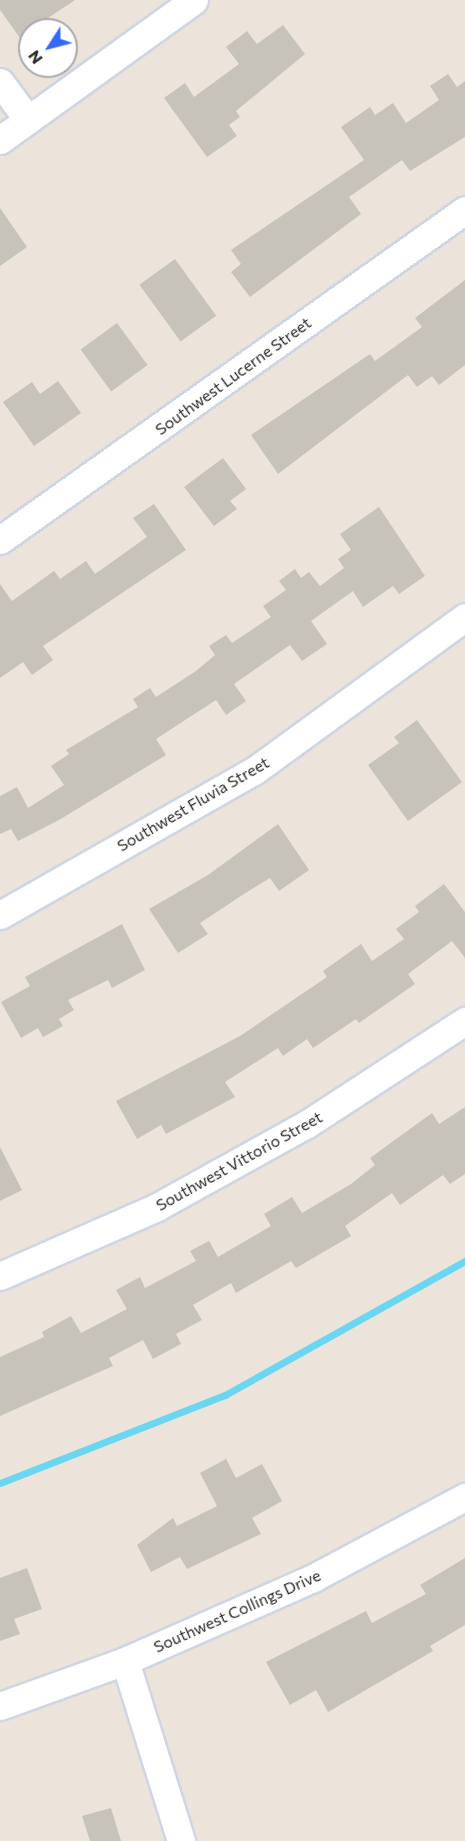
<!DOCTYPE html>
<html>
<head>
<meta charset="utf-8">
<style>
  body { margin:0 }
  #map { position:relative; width:465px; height:1841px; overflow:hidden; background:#ece4db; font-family:Commissioner,sans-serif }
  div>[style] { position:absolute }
  .stream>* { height:7px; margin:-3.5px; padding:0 3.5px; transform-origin:3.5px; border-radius:3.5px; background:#6bd6f1 }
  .building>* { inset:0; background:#c7c2ba; transform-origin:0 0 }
  .roads { filter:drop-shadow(2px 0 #d0d5e3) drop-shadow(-2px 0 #d0d5e3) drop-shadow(0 2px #d0d5e3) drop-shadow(0 -2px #d0d5e3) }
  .street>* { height:27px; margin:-13.5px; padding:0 13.5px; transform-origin:13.5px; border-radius:13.5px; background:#fff }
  span { translate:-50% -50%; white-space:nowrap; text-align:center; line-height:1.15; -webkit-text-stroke:5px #fff; paint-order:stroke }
  .street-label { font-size:16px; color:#2a2a2a }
  .north { position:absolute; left:18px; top:18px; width:60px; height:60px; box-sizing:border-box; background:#fff; border:2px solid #aaa; border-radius:50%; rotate:234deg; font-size:16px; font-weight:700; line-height:24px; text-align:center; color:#2a2a2a }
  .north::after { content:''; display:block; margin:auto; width:21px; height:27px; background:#3668fe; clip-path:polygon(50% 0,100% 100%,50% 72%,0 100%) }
</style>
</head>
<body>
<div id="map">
  <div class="stream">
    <i style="left:0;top:1483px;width:242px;rotate:-21.4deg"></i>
    <i style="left:225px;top:1395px;width:275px;rotate:-29.2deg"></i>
  </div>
  <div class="building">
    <i style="clip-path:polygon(0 0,75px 0,30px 30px,30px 52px,0 10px)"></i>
    <i style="clip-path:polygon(283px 25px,305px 54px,236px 111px,240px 117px,229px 125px,237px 136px,207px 157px,164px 98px,185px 83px,194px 97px,239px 64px,226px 47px,247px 31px,257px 44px)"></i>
    <i style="clip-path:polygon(448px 74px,457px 87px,465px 81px,465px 137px,410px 171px,402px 160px,349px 197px,361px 214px,250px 297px,231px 272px,241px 264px,231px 250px,364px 160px,341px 127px,370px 107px,375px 115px,393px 103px,406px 123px,439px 100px,430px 86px)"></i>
    <i style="clip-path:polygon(0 208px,27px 247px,0 266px)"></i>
    <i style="left:175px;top:259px;width:70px;height:44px;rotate:54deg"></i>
    <i style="clip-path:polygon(465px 280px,465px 365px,439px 385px,432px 376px,417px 387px,408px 375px,278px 474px,251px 435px,370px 354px,375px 361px,422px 327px,415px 318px)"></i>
    <i style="left:117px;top:323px;width:52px;height:45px;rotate:54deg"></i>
    <i style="clip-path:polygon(58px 381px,81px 413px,34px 446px,3px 402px,32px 382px,40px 394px)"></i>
    <i style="clip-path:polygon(223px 458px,246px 489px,230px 501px,237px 509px,214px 526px,184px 487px)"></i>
    <i style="clip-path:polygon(154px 504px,186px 550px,43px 646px,53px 660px,32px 675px,23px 662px,0 678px,0 584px,12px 601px,54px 571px,60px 579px,86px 561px,95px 574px,147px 537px,133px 518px)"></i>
    <i style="clip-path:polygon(379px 507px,425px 576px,399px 594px,393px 586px,363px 607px,353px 591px,311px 621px,327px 644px,302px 661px,290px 645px,234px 684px,246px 701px,226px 715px,216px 700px,156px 739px,166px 755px,59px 820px,18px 841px,11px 829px,0 834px,0 796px,17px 787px,28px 808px,64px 785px,51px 766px,69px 754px,66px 750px,138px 707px,133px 699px,150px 688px,156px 697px,196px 671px,215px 655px,209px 646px,226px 635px,232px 643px,271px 617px,263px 606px,286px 590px,279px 581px,295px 569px,301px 578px,309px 572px,320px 586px,344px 568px,338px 559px,351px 550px,340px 534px)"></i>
    <i style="clip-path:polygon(417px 720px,462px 782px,408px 821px,368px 765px,399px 743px,394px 737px)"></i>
    <i style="clip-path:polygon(278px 824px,309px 870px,279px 891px,270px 878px,244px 894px,200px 923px,208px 934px,178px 953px,149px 909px,208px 875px)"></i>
    <i style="clip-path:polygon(444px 884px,465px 912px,465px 958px,452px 941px,408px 974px,415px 984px,359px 1023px,356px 1019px,313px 1048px,307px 1039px,283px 1056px,278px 1048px,225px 1082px,235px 1097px,166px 1134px,161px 1125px,137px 1139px,116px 1101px,240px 1036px,327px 977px,323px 971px,361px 944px,372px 961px,404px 939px,396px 929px,419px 912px,415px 906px)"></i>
    <i style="clip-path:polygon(122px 924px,145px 970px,112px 988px,108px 980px,68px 1000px,74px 1010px,59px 1019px,63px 1026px,43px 1037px,38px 1028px,21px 1038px,1px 1002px,30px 986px,25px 977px)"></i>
    <i style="clip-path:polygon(465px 1107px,465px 1174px,450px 1184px,443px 1175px,400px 1205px,392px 1193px,345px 1226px,351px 1236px,296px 1268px,291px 1261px,236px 1293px,231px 1283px,193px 1305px,202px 1320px,176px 1334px,181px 1344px,153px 1359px,143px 1340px,109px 1358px,113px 1366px,0 1416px,0 1357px,44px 1337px,42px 1332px,71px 1316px,81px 1333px,127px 1309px,116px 1290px,140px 1277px,145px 1288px,196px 1261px,190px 1251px,209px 1241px,218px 1257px,271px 1226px,264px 1214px,292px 1197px,302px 1213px,351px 1184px,375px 1165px,370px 1158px,432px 1113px,439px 1124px)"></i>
    <i style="clip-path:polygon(0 1147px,22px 1190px,0 1201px)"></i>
    <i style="clip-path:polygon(226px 1459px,236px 1478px,262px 1464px,282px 1501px,252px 1518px,261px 1534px,187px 1569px,180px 1557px,151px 1572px,137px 1545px,173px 1518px,177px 1526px,217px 1506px,200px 1473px)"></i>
    <i style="clip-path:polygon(465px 1558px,465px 1625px,430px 1646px,433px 1651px,328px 1712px,316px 1690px,290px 1705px,266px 1662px,366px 1611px,372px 1623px,426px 1594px,420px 1585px)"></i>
    <i style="clip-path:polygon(27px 1568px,42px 1609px,14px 1619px,20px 1634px,0 1641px,0 1578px)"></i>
    <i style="clip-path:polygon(111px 1808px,121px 1841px,90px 1841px,82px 1816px)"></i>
  </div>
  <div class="roads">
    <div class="street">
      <i style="left:0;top:82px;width:47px;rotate:53.6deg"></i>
      <i style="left:0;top:140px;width:239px;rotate:-35.8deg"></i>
      <i style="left:0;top:540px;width:570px;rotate:-35.36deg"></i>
      <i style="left:0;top:915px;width:292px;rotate:-29.6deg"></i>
      <i style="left:254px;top:771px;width:261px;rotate:-36.1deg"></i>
      <i style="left:0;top:1276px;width:171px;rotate:-23.7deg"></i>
      <i style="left:157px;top:1207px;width:171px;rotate:-29deg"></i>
      <i style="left:307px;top:1124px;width:189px;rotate:-33.1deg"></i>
      <i style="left:125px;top:1661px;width:189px;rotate:72.7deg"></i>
      <i style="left:0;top:1706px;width:133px;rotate:-19.8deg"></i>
      <i style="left:125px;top:1661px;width:206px;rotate:-23.8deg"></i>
      <i style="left:313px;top:1578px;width:172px;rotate:-28.1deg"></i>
    </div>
  </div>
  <div class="street-label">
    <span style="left:233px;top:376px;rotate:-36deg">Southwest Lucerne Street</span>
    <span style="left:193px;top:804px;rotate:-30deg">Southwest Fluvia Street</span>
    <span style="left:239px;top:1161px;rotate:-29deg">Southwest Vittorio Street</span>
    <span style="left:237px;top:1611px;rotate:-24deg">Southwest Collings Drive</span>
  </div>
  <div class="north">N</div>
</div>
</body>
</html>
